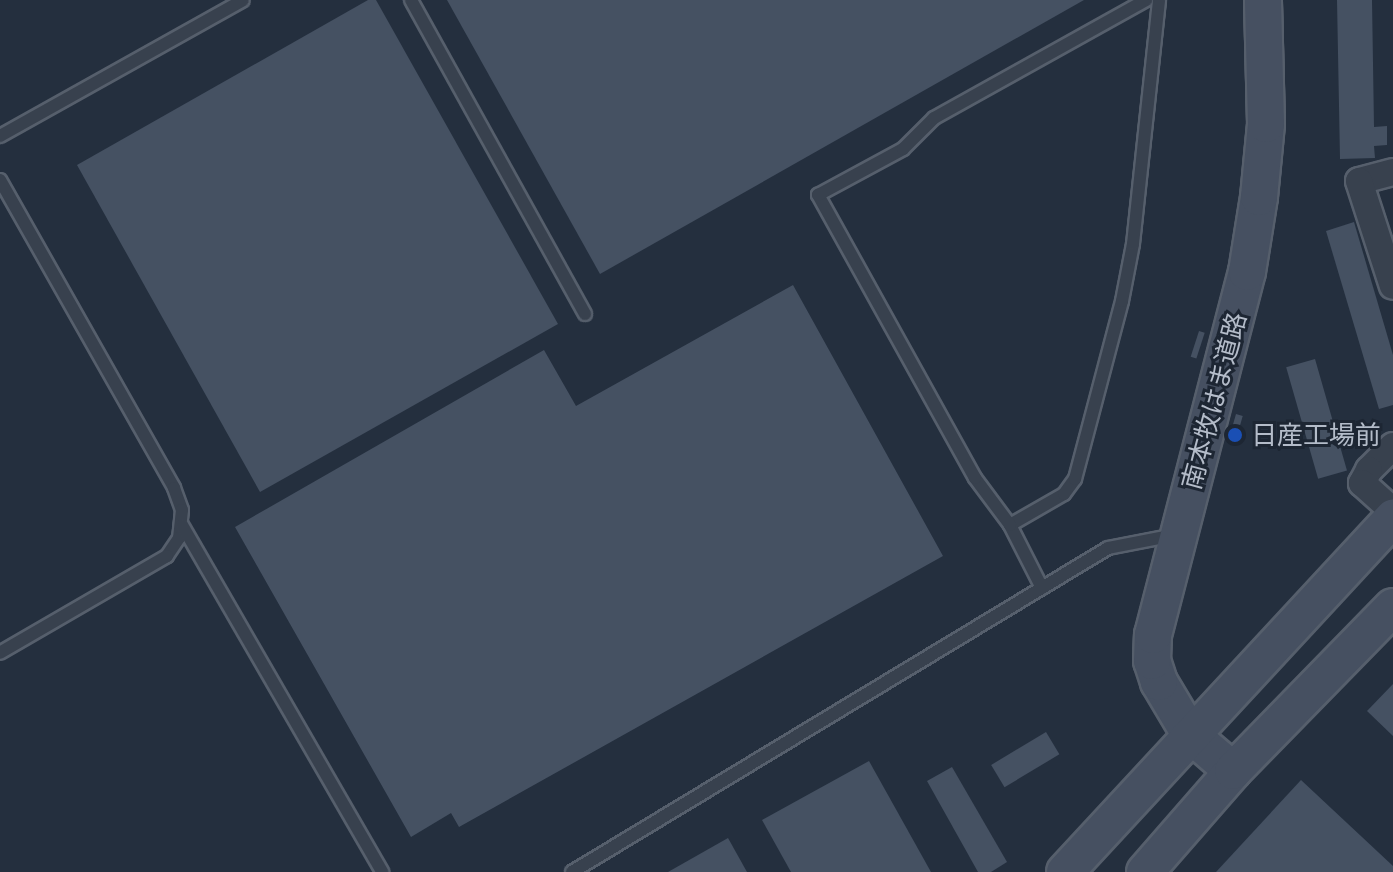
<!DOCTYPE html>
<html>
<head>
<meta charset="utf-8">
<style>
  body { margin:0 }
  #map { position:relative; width:1393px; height:872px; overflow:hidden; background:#242f3e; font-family:Lato,"Noto Sans JP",sans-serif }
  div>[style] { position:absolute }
  .building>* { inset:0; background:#455162; transform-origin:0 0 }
  .roads { filter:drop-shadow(2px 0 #565f6c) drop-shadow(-2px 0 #565f6c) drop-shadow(0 2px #565f6c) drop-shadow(0 -2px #565f6c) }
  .lane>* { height:12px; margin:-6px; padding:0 6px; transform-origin:6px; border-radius:6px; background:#38414e }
  .street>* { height:26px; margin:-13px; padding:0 13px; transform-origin:13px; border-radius:13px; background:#38414e }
  .secondary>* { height:36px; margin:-18px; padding:0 18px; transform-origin:18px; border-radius:18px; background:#465061 }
  .dots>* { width:22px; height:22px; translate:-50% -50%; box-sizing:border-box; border:4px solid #1d2633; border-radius:50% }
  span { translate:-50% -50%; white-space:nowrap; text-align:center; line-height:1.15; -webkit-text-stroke:6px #1d2633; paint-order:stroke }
  .street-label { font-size:26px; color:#b4bcc9 }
  .poi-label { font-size:26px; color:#b4bcc9 }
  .left { translate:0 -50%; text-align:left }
</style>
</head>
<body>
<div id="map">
  <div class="building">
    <i style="clip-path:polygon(368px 0,376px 0,558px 324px,260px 492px,77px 165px)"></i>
    <i style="clip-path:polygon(447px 0,1084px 0,600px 274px)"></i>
    <i style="clip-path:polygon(1337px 0,1372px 0,1374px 127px,1387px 126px,1387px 145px,1374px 146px,1375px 158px,1340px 159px)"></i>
    <i style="clip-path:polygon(1354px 222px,1393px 355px,1393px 405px,1379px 409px,1326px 231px)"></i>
    <i style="clip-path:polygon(793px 285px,943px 556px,459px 827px,451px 813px,411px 837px,235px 527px,544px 350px,576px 406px)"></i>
    <i style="left:1199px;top:331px;width:6px;height:27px;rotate:18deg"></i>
    <i style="left:1315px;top:359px;width:116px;height:30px;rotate:74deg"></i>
    <i style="left:1236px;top:414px;width:7px;height:27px;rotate:16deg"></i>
    <i style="clip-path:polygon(1393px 684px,1393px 736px,1367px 711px)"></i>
    <i style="left:1046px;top:732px;width:26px;height:64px;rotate:59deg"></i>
    <i style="clip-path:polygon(869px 761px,931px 872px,791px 872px,762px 820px)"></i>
    <i style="clip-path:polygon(952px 767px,1007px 862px,991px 872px,978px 872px,927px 781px)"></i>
    <i style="clip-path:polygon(1301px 780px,1393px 866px,1393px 872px,1216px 872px)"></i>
    <i style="clip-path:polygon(728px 838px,747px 872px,668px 872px)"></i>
  </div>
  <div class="roads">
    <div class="lane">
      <i style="left:411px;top:0;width:359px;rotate:61deg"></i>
      <i style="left:0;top:136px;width:278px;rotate:-29.2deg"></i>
      <i style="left:0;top:180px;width:354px;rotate:60.5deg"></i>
      <i style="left:174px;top:488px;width:23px;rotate:70deg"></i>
      <i style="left:182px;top:510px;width:28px;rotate:96deg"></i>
      <i style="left:179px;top:538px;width:22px;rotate:124deg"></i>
      <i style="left:167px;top:556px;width:193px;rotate:149.9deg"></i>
      <i style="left:182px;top:525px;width:401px;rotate:60deg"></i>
      <i style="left:1010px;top:525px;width:62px;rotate:-29.9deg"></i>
      <i style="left:1064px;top:494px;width:19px;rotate:-54deg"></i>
      <i style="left:1075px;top:479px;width:184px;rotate:-75.2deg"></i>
      <i style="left:1122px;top:301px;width:58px;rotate:-79.1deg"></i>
      <i style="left:1133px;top:244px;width:245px;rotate:-83.9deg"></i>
      <i style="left:1042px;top:588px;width:71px;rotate:-116.9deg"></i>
      <i style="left:1010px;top:525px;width:59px;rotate:-126.7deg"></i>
      <i style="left:975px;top:478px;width:324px;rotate:-119deg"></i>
      <i style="left:818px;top:195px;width:97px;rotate:-28.4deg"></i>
      <i style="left:903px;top:149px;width:44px;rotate:-45deg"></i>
      <i style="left:934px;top:118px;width:243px;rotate:-29.1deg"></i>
      <i style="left:572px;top:872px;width:626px;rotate:-31.15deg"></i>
      <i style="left:1108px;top:548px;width:68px;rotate:-11deg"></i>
    </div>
    <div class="street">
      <i style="left:1393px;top:172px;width:35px;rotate:165deg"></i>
      <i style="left:1359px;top:181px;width:110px;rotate:72.1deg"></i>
      <i style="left:1393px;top:446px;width:34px;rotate:135deg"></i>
      <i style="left:1369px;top:470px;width:15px;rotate:118deg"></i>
      <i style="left:1362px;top:483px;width:42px;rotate:42.1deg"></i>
    </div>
    <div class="secondary">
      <i style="left:1233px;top:771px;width:57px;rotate:-139.3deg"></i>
      <i style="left:1190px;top:734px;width:61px;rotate:-120.8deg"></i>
      <i style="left:1159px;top:682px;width:22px;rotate:-108deg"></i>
      <i style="left:1152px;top:661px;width:26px;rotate:-88deg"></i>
      <i style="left:1153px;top:635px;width:375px;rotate:-75.5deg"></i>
      <i style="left:1247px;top:272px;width:76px;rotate:-80.9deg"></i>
      <i style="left:1259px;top:197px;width:73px;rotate:-84.5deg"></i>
      <i style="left:1266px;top:124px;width:124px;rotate:-91.4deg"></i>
      <i style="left:1065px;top:872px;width:483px;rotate:-47.2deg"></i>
      <i style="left:1145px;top:872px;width:134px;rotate:-48.9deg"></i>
      <i style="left:1233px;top:771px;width:229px;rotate:-45.7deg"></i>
    </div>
  </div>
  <div class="dots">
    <i style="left:1235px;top:435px;background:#1a4fb4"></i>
  </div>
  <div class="street-label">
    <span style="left:1214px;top:401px;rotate:-75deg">南本牧はま道路</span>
  </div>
  <div class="poi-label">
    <span class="left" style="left:1251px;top:435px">日産工場前</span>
  </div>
</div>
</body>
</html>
